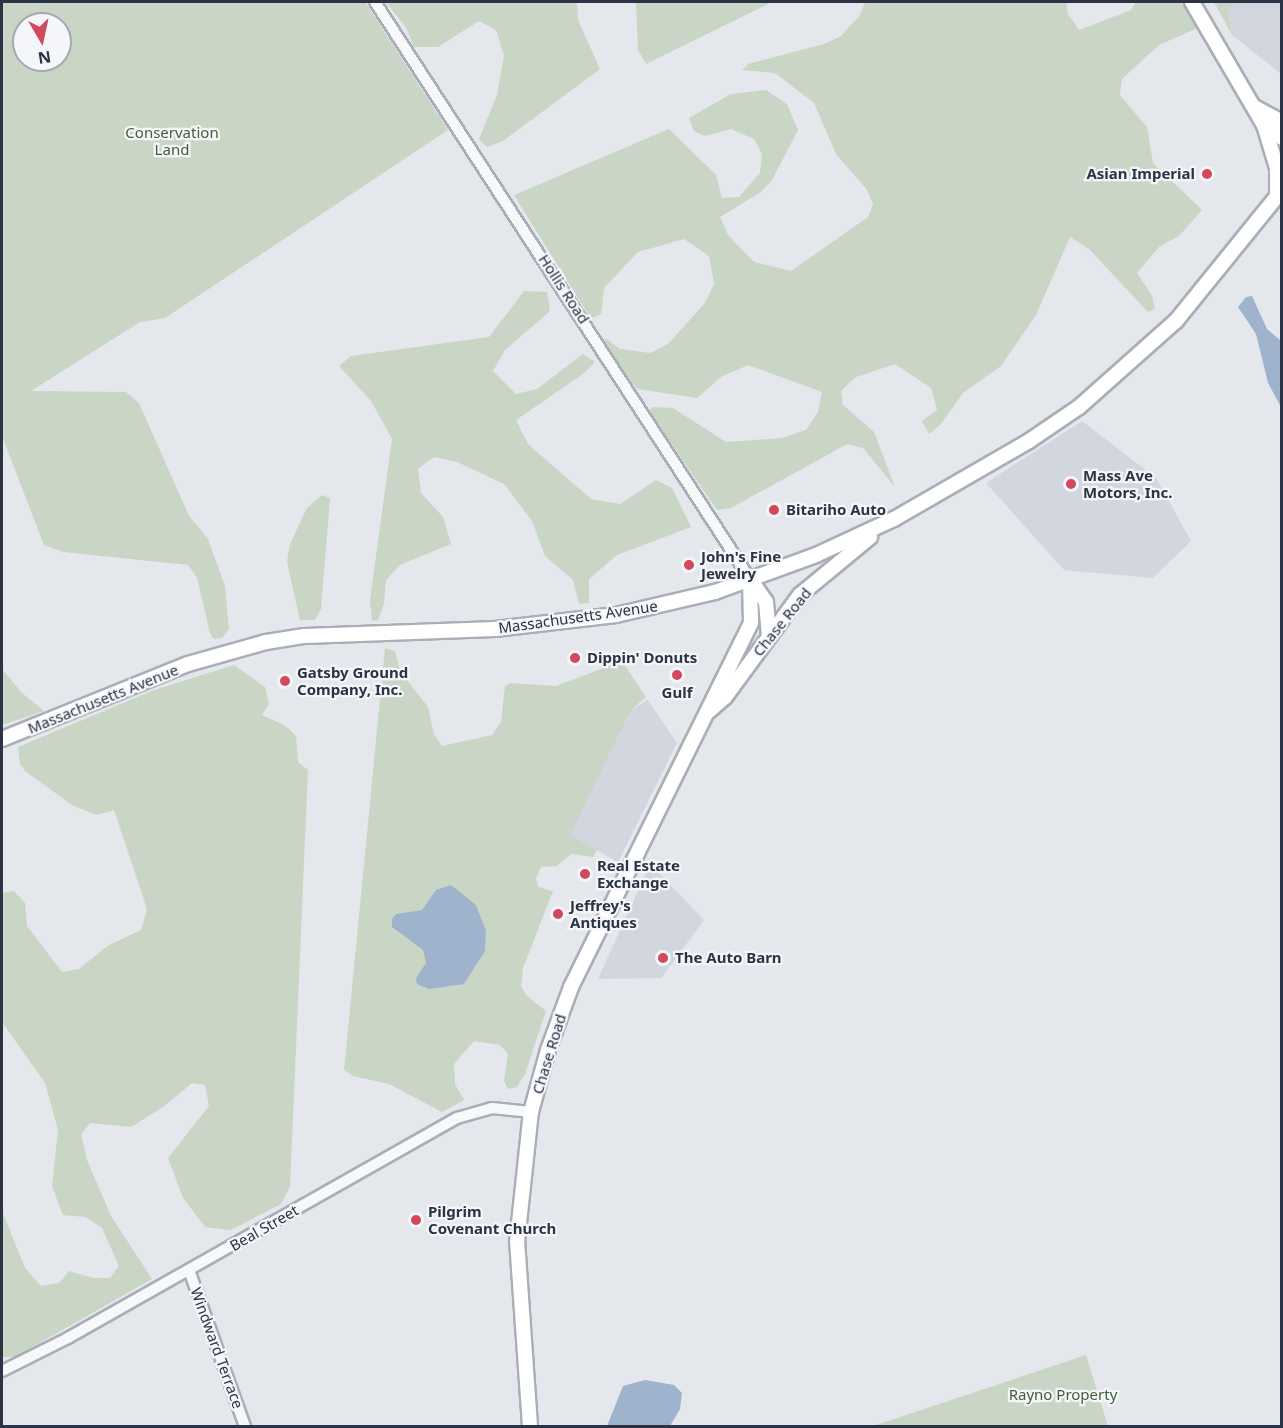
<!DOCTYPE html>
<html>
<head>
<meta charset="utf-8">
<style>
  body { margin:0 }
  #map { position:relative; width:1283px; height:1428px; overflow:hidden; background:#e4e7ec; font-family:"Noto Sans",sans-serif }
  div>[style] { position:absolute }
  .built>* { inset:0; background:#d2d6de }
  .green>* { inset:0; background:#c9d6c5 }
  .water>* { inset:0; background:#9fb4cc }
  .roads { filter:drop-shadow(2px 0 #a9aeb7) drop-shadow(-2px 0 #a9aeb7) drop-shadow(0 2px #a9aeb7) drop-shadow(0 -2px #a9aeb7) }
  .minor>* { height:10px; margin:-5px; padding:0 5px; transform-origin:5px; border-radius:5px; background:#f7f8fa }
  .major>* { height:14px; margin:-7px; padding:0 7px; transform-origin:7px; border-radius:7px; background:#fff }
  .dots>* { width:16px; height:16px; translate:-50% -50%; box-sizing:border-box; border:3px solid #f4f6f9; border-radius:50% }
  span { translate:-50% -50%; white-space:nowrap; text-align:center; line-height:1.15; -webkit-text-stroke:4.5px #f4f6f9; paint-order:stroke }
  .park-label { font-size:15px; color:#3f6138 }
  .poi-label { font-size:15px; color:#2b3445; font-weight:700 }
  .right { translate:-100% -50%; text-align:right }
  .left { translate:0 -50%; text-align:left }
  .street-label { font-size:15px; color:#2b3445 }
  .frame { position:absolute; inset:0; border:3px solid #2b3445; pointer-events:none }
  .north { position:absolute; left:12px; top:12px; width:60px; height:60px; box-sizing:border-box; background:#f4f6f9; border:2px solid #a4a8b1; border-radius:50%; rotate:171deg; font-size:16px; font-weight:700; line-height:24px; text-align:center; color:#2b3445 }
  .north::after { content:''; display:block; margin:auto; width:21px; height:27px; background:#d1495b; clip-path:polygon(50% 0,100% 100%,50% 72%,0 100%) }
</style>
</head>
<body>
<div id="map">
  <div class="built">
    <i style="clip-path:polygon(1236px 2px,1281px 2px,1281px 74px,1232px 35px,1228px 10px)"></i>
    <i style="clip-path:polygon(1082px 421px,1156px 478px,1191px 541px,1153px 578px,1064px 570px,986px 483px)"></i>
    <i style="clip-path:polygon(648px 700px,677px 743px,618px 862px,569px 835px,631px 710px)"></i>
    <i style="clip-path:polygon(650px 864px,704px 920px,661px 978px,598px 979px)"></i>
  </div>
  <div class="green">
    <i style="clip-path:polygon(evenodd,2px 2px,365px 2px,448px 130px,165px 318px,140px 322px,31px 391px,126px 392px,139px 403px,189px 516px,208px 539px,225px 586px,229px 629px,222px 638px,214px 639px,210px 633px,197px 578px,188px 565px,63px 552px,44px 545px,2px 436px,2px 2px,24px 24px,60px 24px,60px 60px,24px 60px,24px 24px)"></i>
    <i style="clip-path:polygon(386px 2px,577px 2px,578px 20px,600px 69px,503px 141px,487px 147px,479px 139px,497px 95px,504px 55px,496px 30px,479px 21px,438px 47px,414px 47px,406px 28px)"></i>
    <i style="clip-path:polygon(636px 2px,772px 2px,646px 64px,638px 50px)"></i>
    <i style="clip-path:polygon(865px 2px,1066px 2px,1068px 14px,1079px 30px,1131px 10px,1136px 2px,1184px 2px,1200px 27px,1159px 45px,1122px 79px,1120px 95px,1147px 127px,1153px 163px,1202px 210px,1179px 236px,1159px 247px,1137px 273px,1152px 296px,1155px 309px,1148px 312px,1089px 249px,1070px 237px,1036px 315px,1001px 366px,963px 393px,941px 424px,929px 434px,922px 421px,937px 410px,931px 388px,895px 364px,856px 377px,841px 391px,843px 405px,874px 432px,895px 487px,863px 448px,847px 444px,731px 508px,717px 510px,649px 411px,652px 407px,673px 408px,726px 442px,782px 438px,806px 430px,818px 412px,822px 392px,748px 365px,721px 377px,697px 398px,637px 389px,606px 347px,605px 338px,620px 349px,650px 353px,668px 344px,705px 303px,714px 284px,709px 256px,684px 239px,638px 252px,604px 288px,601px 314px,591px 319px,514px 195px,669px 129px,716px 175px,722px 198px,739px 197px,760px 173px,762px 154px,754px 139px,731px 129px,705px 136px,694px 131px,689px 118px,731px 94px,766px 90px,787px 104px,798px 130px,772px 180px,761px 192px,720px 217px,728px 235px,754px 262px,791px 271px,868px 217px,873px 204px,867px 190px,836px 154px,814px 103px,775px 73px,742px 70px,748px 64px,824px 44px,841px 36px,860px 15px)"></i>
    <i style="clip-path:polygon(1214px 2px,1236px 2px,1228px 10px,1232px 35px)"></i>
    <i style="clip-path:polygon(524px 291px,547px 292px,550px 311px,505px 350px,493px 371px,516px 394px,537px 389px,583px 354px,595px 362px,583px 374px,516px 420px,528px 444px,591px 499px,620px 504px,656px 480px,672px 488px,691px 527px,617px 555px,589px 579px,589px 603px,579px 604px,573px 580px,545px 556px,532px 521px,504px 484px,457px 462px,434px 457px,418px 469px,421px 493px,443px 517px,451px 544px,400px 565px,386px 580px,384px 604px,378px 620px,372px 621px,370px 600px,392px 439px,371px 401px,339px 366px,351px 356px,489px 337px)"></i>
    <i style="clip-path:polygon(322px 495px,330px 498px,321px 609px,315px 620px,300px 620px,287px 562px,290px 544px,307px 508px)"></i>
    <i style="clip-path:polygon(385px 648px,395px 651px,400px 671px,428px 707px,434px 734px,442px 746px,492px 735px,501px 722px,505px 686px,511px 683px,556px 686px,622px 661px,646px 697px,631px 710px,570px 835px,597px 850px,593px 857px,571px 854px,557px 866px,541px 867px,536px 878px,538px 887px,553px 891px,523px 968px,521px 986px,526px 995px,546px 1011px,525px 1074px,517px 1087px,508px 1089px,504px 1081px,508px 1054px,500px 1045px,474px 1041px,454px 1064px,455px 1084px,464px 1100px,442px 1112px,389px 1084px,353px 1076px,344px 1070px)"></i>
    <i style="clip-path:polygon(234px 665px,265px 687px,269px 704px,262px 715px,286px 726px,296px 736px,298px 762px,308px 770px,290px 1187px,281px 1204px,231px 1230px,205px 1227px,183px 1198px,168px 1158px,209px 1106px,205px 1085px,192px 1083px,163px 1107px,131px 1127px,90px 1123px,81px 1134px,87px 1160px,111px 1216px,152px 1279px,15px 1357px,2px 1357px,2px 1211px,25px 1268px,41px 1286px,59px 1283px,69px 1271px,93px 1278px,110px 1278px,119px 1266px,102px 1228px,85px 1217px,63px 1215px,52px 1186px,58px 1130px,45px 1083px,2px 1022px,2px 893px,14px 891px,25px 903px,27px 926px,62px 972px,79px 969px,107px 946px,141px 930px,147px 909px,114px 810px,97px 815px,72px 805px,25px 771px,20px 764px,18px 747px,154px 690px)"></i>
    <i style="clip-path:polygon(2px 669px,22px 693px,44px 711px,2px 725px)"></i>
    <i style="clip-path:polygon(1086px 1355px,1108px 1426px,873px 1426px)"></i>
  </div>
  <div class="water">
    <i style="clip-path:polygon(1252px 296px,1267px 329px,1281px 341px,1281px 407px,1268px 383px,1256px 334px,1238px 307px,1246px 297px)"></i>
    <i style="clip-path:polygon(451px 885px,476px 905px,486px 931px,485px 951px,464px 984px,429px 989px,417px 984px,416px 978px,426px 963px,423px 950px,392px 927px,392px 919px,396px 914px,422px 910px,436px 890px)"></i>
    <i style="clip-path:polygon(645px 1380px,674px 1385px,682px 1393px,680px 1409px,670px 1426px,607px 1426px,623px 1386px)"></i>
  </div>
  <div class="roads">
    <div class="minor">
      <i style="left:375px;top:2px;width:688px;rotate:56.98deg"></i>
      <i style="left:189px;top:1270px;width:166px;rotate:70.3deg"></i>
      <i style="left:2px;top:1371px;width:74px;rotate:-26.6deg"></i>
      <i style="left:68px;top:1338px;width:447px;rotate:-29.5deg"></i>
      <i style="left:457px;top:1118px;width:36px;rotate:-16deg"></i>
      <i style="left:492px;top:1108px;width:39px;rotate:6deg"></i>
    </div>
    <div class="major">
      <i style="left:1192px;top:2px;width:143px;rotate:59.7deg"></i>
      <i style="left:1264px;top:125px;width:45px;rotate:73.2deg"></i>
      <i style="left:1277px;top:168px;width:28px;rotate:90deg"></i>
      <i style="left:1256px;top:108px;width:30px;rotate:28deg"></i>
      <i style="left:1264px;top:125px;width:22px;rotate:36deg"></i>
      <i style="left:750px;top:579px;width:28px;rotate:55deg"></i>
      <i style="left:766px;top:602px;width:32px;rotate:85deg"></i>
      <i style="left:709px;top:711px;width:21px;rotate:-41deg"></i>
      <i style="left:725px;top:697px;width:127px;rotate:-53.7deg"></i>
      <i style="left:800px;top:595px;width:91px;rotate:-39.6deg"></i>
      <i style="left:2px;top:739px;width:201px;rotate:-22deg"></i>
      <i style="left:188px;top:664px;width:81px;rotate:-15.8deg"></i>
      <i style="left:266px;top:642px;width:39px;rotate:-9deg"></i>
      <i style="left:305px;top:636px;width:190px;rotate:-2.1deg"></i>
      <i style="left:495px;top:629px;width:122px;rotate:-6.6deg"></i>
      <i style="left:616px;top:615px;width:102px;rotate:-13.1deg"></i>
      <i style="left:715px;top:592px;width:108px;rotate:-20.1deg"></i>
      <i style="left:816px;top:555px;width:86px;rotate:-24.8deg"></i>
      <i style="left:894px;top:519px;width:156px;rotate:-30deg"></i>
      <i style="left:1029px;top:441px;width:60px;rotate:-34.2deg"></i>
      <i style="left:1079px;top:407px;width:130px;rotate:-41.6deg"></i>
      <i style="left:1176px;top:321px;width:169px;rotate:-51deg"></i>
      <i style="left:530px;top:1426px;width:184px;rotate:-94deg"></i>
      <i style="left:517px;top:1242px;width:131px;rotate:-83.9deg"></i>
      <i style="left:531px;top:1112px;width:64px;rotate:-74.7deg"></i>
      <i style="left:548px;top:1050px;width:67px;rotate:-69.9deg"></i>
      <i style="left:571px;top:987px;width:406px;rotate:-63.7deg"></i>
      <i style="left:751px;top:623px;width:44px;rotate:-91.3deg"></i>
    </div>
  </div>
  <div class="dots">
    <i style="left:1207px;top:174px;background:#d1495b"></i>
    <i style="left:1071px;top:484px;background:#d1495b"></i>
    <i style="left:774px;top:510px;background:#d1495b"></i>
    <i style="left:689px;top:565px;background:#d1495b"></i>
    <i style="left:575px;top:658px;background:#d1495b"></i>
    <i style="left:677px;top:675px;background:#d1495b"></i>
    <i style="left:285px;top:681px;background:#d1495b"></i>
    <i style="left:585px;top:874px;background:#d1495b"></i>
    <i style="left:558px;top:914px;background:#d1495b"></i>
    <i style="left:663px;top:958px;background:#d1495b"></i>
    <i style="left:416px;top:1220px;background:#d1495b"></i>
  </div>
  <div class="park-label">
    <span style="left:172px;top:141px">Conservation<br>Land</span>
    <span style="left:1063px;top:1395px">Rayno Property</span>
  </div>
  <div class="poi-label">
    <span class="right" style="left:1195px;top:174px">Asian Imperial</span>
    <span class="left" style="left:1083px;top:484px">Mass Ave<br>Motors, Inc.</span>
    <span class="left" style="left:786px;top:510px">Bitariho Auto</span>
    <span class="left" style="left:701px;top:565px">John's Fine<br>Jewelry</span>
    <span class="left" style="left:587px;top:658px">Dippin' Donuts</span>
    <span class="left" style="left:297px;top:681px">Gatsby Ground<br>Company, Inc.</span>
    <span style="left:677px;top:693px">Gulf</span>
    <span class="left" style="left:597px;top:874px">Real Estate<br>Exchange</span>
    <span class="left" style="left:570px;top:914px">Jeffrey's<br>Antiques</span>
    <span class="left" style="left:675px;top:958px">The Auto Barn</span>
    <span class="left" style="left:428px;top:1220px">Pilgrim<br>Covenant Church</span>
  </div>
  <div class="street-label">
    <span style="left:564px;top:289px;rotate:57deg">Hollis Road</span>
    <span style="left:578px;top:617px;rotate:-8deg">Massachusetts Avenue</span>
    <span style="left:782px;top:622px;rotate:-51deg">Chase Road</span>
    <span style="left:103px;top:699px;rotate:-22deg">Massachusetts Avenue</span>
    <span style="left:549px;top:1054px;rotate:-73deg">Chase Road</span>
    <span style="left:264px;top:1228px;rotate:-30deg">Beal Street</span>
    <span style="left:217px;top:1348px;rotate:70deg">Windward Terrace</span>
  </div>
  <div class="frame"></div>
  <div class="north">N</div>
</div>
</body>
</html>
